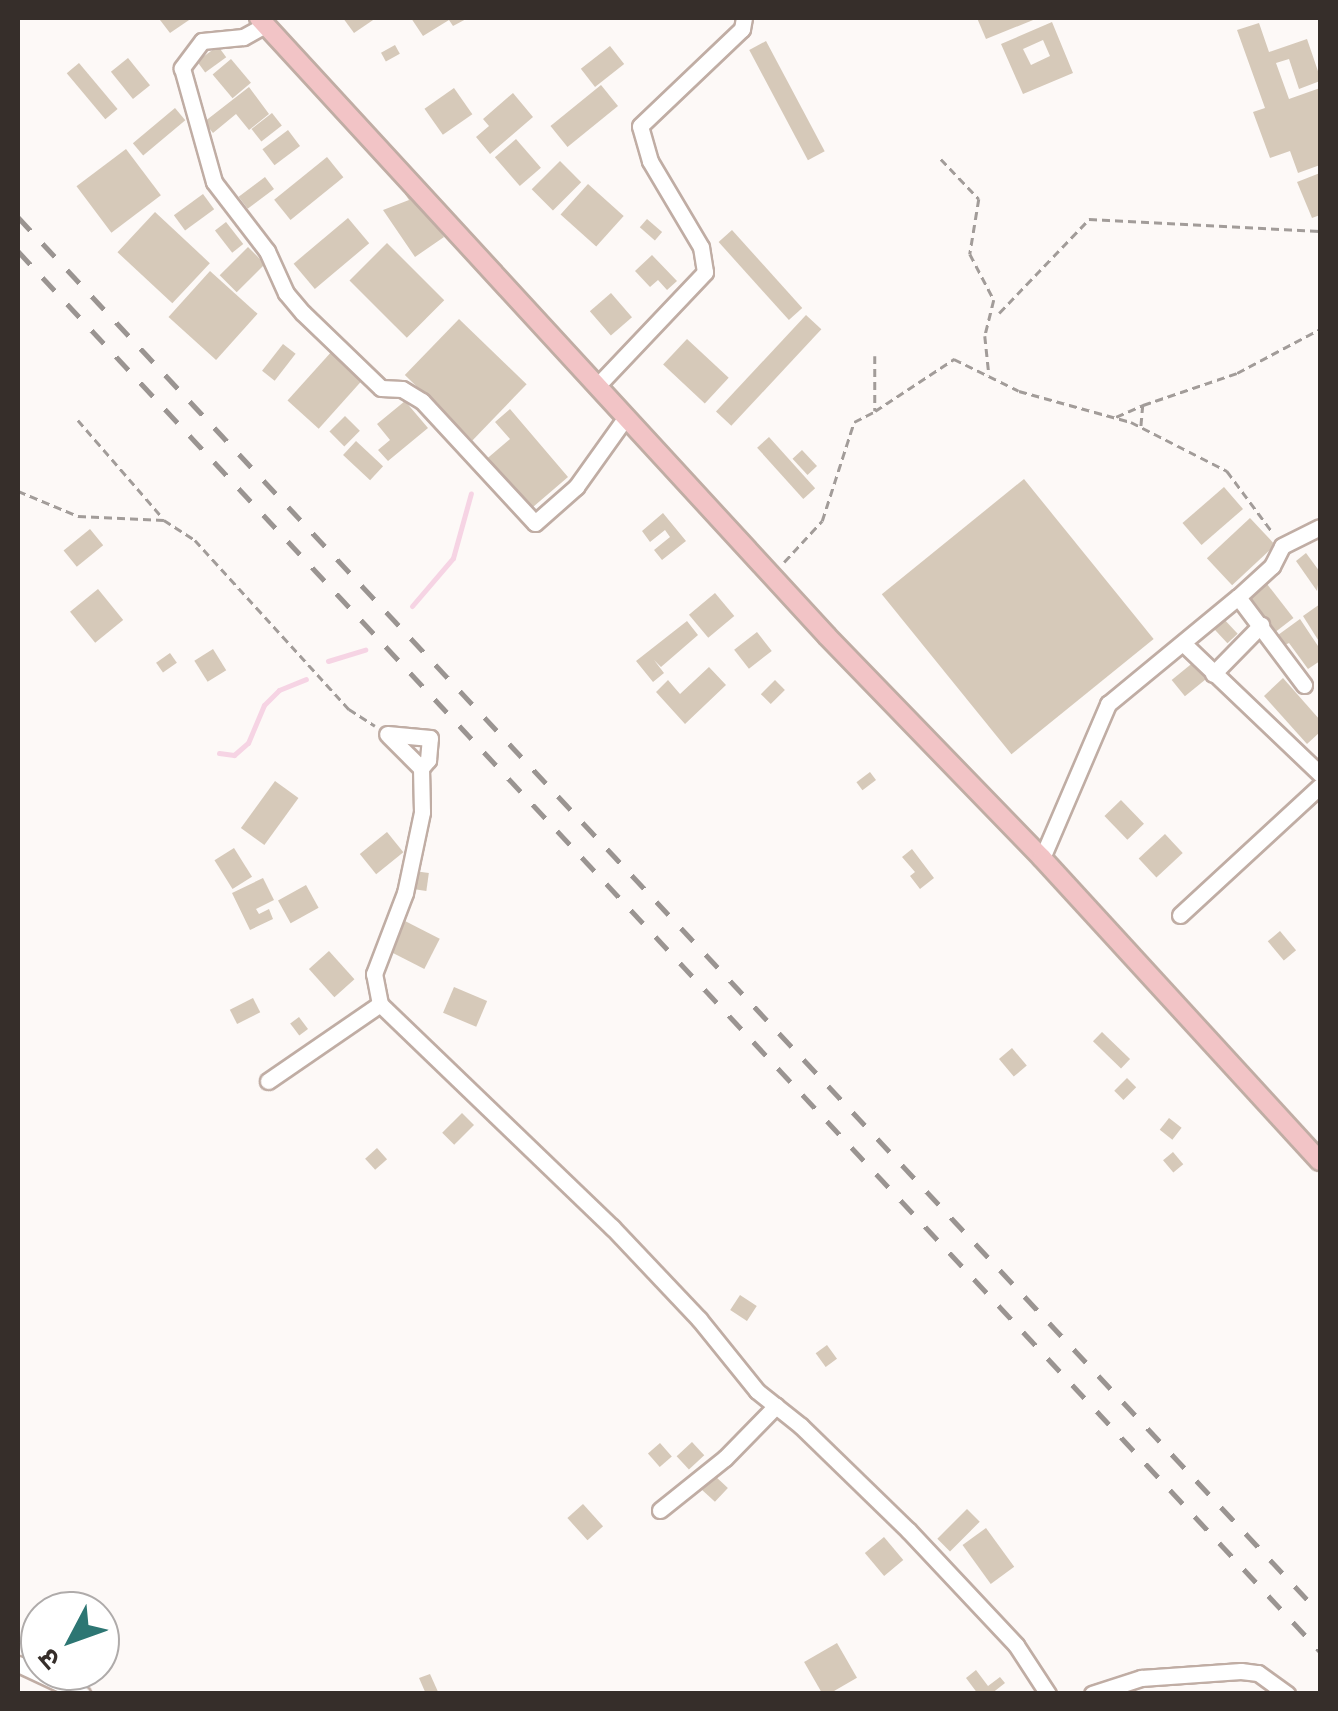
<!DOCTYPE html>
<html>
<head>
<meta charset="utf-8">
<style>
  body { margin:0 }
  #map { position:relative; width:1338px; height:1711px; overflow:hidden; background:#fdf9f7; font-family:"Titillium Web","Noto Sans Devanagari",sans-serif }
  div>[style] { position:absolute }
  .stream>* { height:5px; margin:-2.5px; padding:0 2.5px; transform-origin:2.5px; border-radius:2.5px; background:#f6d4e4 }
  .building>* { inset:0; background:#d6c9b9; transform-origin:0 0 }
  .path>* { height:2.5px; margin-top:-1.25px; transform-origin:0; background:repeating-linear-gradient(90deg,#a29c99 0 8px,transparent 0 13px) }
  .roads { filter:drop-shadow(2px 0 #c0ada4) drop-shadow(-2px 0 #c0ada4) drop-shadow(0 2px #c0ada4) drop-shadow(0 -2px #c0ada4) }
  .minor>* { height:15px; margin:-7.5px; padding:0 7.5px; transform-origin:7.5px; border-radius:7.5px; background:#fff }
  .major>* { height:18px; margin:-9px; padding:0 9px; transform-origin:9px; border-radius:9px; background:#f2c4c6 }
  .rail>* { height:5px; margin-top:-2.5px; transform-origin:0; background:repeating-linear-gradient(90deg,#9a9491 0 18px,transparent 0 36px) }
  span { translate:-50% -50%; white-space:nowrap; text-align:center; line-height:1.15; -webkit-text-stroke:8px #fff; paint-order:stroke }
  .frame { position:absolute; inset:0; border:20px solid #362e2a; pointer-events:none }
  .north { position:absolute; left:20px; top:1591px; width:100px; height:100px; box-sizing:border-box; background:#fff; border:2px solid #afabaa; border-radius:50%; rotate:229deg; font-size:28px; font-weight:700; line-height:40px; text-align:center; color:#362e2a }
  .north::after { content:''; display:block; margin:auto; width:35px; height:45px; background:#2d7673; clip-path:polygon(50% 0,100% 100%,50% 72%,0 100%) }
</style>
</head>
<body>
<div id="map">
  <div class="stream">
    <i style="left:412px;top:606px;width:63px;rotate:-49.5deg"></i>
    <i style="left:453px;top:558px;width:67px;rotate:-74.5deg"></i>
    <i style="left:328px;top:661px;width:39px;rotate:-17deg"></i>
    <i style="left:219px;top:753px;width:15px;rotate:8deg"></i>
    <i style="left:234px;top:755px;width:18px;rotate:-41deg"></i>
    <i style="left:248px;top:743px;width:41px;rotate:-67.2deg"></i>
    <i style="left:264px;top:705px;width:21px;rotate:-45deg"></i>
    <i style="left:279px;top:690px;width:29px;rotate:-22deg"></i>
  </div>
  <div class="building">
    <i style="clip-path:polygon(164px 18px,192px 18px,170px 33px,160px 20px)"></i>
    <i style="clip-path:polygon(343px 18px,376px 18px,354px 33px)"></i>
    <i style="clip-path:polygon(411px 18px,468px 18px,453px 26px,449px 20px,423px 36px)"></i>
    <i style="clip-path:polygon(977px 18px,1038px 18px,986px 39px)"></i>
    <i style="clip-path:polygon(evenodd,1052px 22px,1073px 73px,1023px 94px,1001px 44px,1052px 22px,1043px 40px,1050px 56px,1031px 65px,1023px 49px,1043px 40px)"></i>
    <i style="clip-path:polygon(1259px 23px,1269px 52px,1307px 39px,1320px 77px,1320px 81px,1299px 89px,1289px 59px,1276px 63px,1289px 99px,1320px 88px,1320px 165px,1298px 173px,1290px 151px,1270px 158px,1253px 112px,1265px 108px,1237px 30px)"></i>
    <i style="left:766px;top:41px;width:125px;height:19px;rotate:62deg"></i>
    <i style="left:395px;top:45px;width:10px;height:16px;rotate:61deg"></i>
    <i style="left:218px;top:46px;width:14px;height:26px;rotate:54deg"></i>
    <i style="left:610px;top:46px;width:23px;height:37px;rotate:52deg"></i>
    <i style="left:128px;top:58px;width:35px;height:22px;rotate:51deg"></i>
    <i style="left:231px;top:59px;width:31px;height:24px;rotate:50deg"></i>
    <i style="left:79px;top:63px;width:60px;height:16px;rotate:50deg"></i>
    <i style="left:601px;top:85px;width:27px;height:65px;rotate:51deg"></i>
    <i style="clip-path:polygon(249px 87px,269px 114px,249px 130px,236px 114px,213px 133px,204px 122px)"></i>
    <i style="left:454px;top:88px;width:32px;height:36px;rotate:55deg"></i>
    <i style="clip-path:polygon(513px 93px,533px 117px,490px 154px,476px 137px,489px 126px,483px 119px)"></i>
    <i style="left:175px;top:108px;width:16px;height:55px;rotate:50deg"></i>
    <i style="left:272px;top:113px;width:16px;height:26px;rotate:52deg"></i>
    <i style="left:288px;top:130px;width:20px;height:32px;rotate:53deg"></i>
    <i style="left:516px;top:139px;width:38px;height:28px;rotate:49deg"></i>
    <i style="left:126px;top:149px;width:58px;height:62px;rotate:53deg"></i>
    <i style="left:327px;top:157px;width:26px;height:68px;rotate:51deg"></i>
    <i style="left:560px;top:161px;width:30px;height:40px;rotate:45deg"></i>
    <i style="clip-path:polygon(1320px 173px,1320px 215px,1312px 218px,1297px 182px)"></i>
    <i style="left:265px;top:177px;width:15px;height:33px;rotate:53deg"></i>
    <i style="left:588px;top:184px;width:48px;height:41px;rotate:42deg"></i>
    <i style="clip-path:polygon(412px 189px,444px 237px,415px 257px,383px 210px,409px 200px,405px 194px)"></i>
    <i style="left:203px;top:194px;width:19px;height:36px;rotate:54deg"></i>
    <i style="left:155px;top:212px;width:75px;height:55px;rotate:43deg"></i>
    <i style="left:348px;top:218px;width:33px;height:71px;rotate:50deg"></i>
    <i style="left:647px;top:219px;width:20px;height:11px;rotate:41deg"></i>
    <i style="left:226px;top:222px;width:28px;height:14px;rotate:52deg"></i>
    <i style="left:732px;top:230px;width:105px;height:18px;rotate:48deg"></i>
    <i style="left:387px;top:243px;width:81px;height:53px;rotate:45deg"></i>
    <i style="left:248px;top:247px;width:24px;height:40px;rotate:45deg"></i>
    <i style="clip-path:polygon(652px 255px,677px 281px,667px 290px,658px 280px,650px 287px,635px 271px)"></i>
    <i style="left:210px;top:271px;width:64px;height:62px;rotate:42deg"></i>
    <i style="left:611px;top:293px;width:32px;height:28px;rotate:49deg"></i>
    <i style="left:806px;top:315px;width:21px;height:132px;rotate:43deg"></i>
    <i style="left:459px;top:319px;width:94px;height:78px;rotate:44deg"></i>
    <i style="left:687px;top:339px;width:57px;height:35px;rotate:43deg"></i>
    <i style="left:283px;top:344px;width:16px;height:34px;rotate:38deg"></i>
    <i style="left:333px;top:350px;width:42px;height:68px;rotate:42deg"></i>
    <i style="clip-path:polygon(405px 401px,428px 428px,388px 461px,378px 450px,390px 440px,377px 424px)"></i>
    <i style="clip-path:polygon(510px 409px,568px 477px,526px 513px,483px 462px,510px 439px,495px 422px)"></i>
    <i style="left:345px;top:416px;width:21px;height:22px;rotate:45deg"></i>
    <i style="left:769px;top:437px;width:69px;height:16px;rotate:48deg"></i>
    <i style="left:356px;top:441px;width:37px;height:19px;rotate:43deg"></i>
    <i style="left:802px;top:450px;width:22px;height:13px;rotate:47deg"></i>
    <i style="left:1024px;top:479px;width:206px;height:183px;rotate:51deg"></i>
    <i style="left:1224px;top:487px;width:29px;height:55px;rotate:49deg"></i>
    <i style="clip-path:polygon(663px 513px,686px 541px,662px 560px,654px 550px,670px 537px,665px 530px,650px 542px,642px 531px)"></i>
    <i style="left:1250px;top:518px;width:37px;height:59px;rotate:47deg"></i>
    <i style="left:90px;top:529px;width:21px;height:34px;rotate:51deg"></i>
    <i style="clip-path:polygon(1306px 553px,1320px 572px,1317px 591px,1296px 561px)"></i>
    <i style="left:1267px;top:584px;width:43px;height:23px;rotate:52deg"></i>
    <i style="left:98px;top:589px;width:40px;height:36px;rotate:51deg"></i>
    <i style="left:715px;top:593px;width:30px;height:34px;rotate:50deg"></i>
    <i style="clip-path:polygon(1320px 604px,1320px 643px,1303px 616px)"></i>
    <i style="left:1222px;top:617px;width:23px;height:14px;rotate:47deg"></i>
    <i style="clip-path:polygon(1300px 619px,1320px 649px,1320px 661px,1308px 669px,1289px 643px,1285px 645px,1278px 635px)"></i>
    <i style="clip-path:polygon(687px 621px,698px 635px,661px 667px,654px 660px,664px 673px,653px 682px,636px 661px)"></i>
    <i style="left:757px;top:632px;width:24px;height:29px;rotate:52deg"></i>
    <i style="left:213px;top:649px;width:25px;height:22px;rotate:58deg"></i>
    <i style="left:170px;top:653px;width:12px;height:17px;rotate:55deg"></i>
    <i style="left:1195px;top:661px;width:21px;height:30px;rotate:51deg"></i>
    <i style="clip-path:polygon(709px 667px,726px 685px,685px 724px,656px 692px,668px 680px,680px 694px)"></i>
    <i style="clip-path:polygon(1283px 678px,1320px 720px,1320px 732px,1307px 744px,1264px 696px)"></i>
    <i style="left:775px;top:680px;width:14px;height:20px;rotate:45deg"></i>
    <i style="left:870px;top:772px;width:10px;height:17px;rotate:53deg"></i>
    <i style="left:275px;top:781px;width:29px;height:58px;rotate:36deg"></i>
    <i style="left:1121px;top:800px;width:33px;height:23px;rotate:46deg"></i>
    <i style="left:387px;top:832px;width:26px;height:35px;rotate:51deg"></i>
    <i style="left:1165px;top:834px;width:26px;height:36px;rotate:47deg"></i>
    <i style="left:234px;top:848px;width:34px;height:23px;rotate:58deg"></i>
    <i style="clip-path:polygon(912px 849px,934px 878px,920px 889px,910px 876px,915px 872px,902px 857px)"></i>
    <i style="left:414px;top:871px;width:15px;height:18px;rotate:8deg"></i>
    <i style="clip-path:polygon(263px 878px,274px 900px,256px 909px,259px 914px,269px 909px,273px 919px,250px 930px,232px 893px)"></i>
    <i style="left:306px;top:885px;width:26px;height:32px;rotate:61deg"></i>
    <i style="left:405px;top:921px;width:39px;height:34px;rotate:27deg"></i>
    <i style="left:1280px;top:931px;width:25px;height:16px;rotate:50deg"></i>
    <i style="left:329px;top:951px;width:38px;height:27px;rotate:48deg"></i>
    <i style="left:454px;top:987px;width:36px;height:28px;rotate:23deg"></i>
    <i style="left:253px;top:998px;width:16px;height:26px;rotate:63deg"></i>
    <i style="left:299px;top:1017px;width:15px;height:11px;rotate:53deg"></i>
    <i style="left:1102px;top:1032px;width:39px;height:13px;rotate:44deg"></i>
    <i style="left:1012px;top:1048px;width:23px;height:17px;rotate:50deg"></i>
    <i style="left:1127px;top:1078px;width:13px;height:18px;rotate:45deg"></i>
    <i style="left:462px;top:1113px;width:17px;height:28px;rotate:45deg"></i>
    <i style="left:1169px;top:1118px;width:16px;height:15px;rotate:38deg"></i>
    <i style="left:377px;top:1148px;width:15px;height:16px;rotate:48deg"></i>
    <i style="left:1173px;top:1152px;width:16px;height:13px;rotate:50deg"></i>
    <i style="left:740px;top:1295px;width:20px;height:18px;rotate:33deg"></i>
    <i style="left:827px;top:1345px;width:17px;height:14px;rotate:54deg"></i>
    <i style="left:692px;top:1442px;width:18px;height:21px;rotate:47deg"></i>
    <i style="left:660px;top:1443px;width:18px;height:16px;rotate:49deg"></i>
    <i style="left:714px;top:1475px;width:19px;height:19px;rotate:43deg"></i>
    <i style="left:583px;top:1504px;width:30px;height:21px;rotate:48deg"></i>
    <i style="left:967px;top:1509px;width:18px;height:42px;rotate:45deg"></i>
    <i style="left:986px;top:1528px;width:48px;height:29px;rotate:54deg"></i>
    <i style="left:884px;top:1537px;width:30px;height:25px;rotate:50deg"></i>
    <i style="left:837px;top:1643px;width:40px;height:38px;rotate:60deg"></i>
    <i style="clip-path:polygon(976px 1670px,988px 1686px,1000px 1677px,1005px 1683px,991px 1694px,978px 1694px,966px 1678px)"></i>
    <i style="clip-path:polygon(430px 1674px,439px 1694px,426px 1694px,419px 1678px)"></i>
  </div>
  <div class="path">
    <i style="left:941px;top:159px;width:55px;rotate:46.5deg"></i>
    <i style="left:979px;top:199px;width:56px;rotate:99.3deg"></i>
    <i style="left:970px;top:254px;width:52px;rotate:62.4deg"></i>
    <i style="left:994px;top:300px;width:37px;rotate:104deg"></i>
    <i style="left:985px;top:336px;width:39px;rotate:84deg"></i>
    <i style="left:999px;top:313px;width:130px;rotate:-46.2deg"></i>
    <i style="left:1089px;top:219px;width:231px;rotate:3deg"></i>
    <i style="left:875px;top:356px;width:55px;rotate:90deg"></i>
    <i style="left:875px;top:411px;width:95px;rotate:-33.4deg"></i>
    <i style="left:954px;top:359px;width:72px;rotate:26.2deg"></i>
    <i style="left:1019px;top:391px;width:116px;rotate:15.5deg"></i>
    <i style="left:1131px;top:422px;width:108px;rotate:27deg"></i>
    <i style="left:1227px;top:471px;width:77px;rotate:53.4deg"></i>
    <i style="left:1143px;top:405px;width:99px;rotate:-18.8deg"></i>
    <i style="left:1237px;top:373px;width:94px;rotate:-27.9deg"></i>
    <i style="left:1116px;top:417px;width:30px;rotate:-24deg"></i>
    <i style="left:1143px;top:405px;width:22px;rotate:95deg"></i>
    <i style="left:78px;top:420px;width:128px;rotate:49.1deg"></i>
    <i style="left:18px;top:491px;width:65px;rotate:22.6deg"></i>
    <i style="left:78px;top:516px;width:86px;rotate:2.7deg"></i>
    <i style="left:164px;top:520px;width:37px;rotate:33deg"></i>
    <i style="left:195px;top:540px;width:229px;rotate:47.7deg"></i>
    <i style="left:349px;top:709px;width:31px;rotate:33deg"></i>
    <i style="left:784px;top:562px;width:56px;rotate:-47.2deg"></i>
    <i style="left:822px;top:521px;width:104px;rotate:-72.1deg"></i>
    <i style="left:854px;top:422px;width:22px;rotate:-27deg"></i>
  </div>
  <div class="roads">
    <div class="minor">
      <i style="left:265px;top:25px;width:25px;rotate:151deg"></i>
      <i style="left:243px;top:37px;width:41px;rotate:174.4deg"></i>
      <i style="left:202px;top:41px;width:34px;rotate:127deg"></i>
      <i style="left:182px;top:68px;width:118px;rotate:74.3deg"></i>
      <i style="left:214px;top:182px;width:87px;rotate:52.5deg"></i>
      <i style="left:267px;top:251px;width:46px;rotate:65.7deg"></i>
      <i style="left:286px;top:293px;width:26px;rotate:50deg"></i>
      <i style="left:303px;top:313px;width:108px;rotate:43.9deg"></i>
      <i style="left:381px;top:388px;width:21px;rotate:3deg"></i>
      <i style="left:402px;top:389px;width:23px;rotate:31deg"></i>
      <i style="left:422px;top:401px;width:166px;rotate:47.2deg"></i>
      <i style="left:535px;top:523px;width:55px;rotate:-41.3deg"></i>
      <i style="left:576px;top:487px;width:86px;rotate:-54.5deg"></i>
      <i style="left:597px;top:386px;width:157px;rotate:-46.5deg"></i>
      <i style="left:705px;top:272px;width:25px;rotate:-99deg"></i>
      <i style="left:701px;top:247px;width:100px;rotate:-120.7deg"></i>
      <i style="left:650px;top:161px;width:36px;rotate:-106deg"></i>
      <i style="left:640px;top:126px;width:141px;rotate:-43.6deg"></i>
      <i style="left:742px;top:29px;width:11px;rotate:-80deg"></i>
      <i style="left:1238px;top:597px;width:110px;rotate:53.1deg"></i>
      <i style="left:1185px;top:645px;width:187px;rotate:43.7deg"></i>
      <i style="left:1213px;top:674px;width:69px;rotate:-45.6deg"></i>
      <i style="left:389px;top:736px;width:45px;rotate:45deg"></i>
      <i style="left:1042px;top:858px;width:168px;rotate:-66.8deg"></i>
      <i style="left:1108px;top:704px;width:168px;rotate:-39.5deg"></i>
      <i style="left:1238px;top:597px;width:46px;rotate:-42.4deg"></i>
      <i style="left:1272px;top:566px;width:22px;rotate:-63deg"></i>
      <i style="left:1282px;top:546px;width:42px;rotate:-26.6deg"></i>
      <i style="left:1180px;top:915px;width:190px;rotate:-42.7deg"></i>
      <i style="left:380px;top:1004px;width:31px;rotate:-101deg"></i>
      <i style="left:374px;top:974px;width:87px;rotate:-69.1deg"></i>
      <i style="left:405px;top:893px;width:83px;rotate:-78.1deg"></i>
      <i style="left:422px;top:812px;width:44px;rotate:-91.3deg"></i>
      <i style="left:421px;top:768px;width:11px;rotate:-49deg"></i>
      <i style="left:428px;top:760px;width:22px;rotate:-85deg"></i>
      <i style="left:430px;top:738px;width:43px;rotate:-174.7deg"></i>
      <i style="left:268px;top:1081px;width:136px;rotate:-34.5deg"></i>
      <i style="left:380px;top:1004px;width:322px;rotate:43.9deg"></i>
      <i style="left:612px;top:1227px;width:127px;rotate:46.6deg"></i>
      <i style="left:699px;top:1319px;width:92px;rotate:51.1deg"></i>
      <i style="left:757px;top:1391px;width:56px;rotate:38.5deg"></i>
      <i style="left:801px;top:1426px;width:149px;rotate:44.2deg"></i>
      <i style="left:908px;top:1530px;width:158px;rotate:46.8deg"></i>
      <i style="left:1016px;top:1645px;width:59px;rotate:56.9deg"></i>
      <i style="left:660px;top:1510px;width:83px;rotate:-38.7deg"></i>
      <i style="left:725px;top:1458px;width:73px;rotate:-45.6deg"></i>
      <i style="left:18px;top:1664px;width:71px;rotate:25.1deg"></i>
      <i style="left:1092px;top:1694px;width:52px;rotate:-18.1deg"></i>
      <i style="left:1141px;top:1678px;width:100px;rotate:-4deg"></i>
      <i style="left:1241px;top:1671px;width:17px;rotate:7deg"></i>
      <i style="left:1258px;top:1673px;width:36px;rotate:36deg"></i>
    </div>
    <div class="major">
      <i style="left:259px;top:18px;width:839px;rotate:47.41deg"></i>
      <i style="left:827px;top:636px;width:309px;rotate:45.9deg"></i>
      <i style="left:1042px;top:858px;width:411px;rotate:47.5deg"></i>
    </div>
  </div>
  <div class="rail">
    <i style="left:18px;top:217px;width:1909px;rotate:47deg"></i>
    <i style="left:18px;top:251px;width:1912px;rotate:47.08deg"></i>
  </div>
  <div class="frame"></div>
  <div class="north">उ</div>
</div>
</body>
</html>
